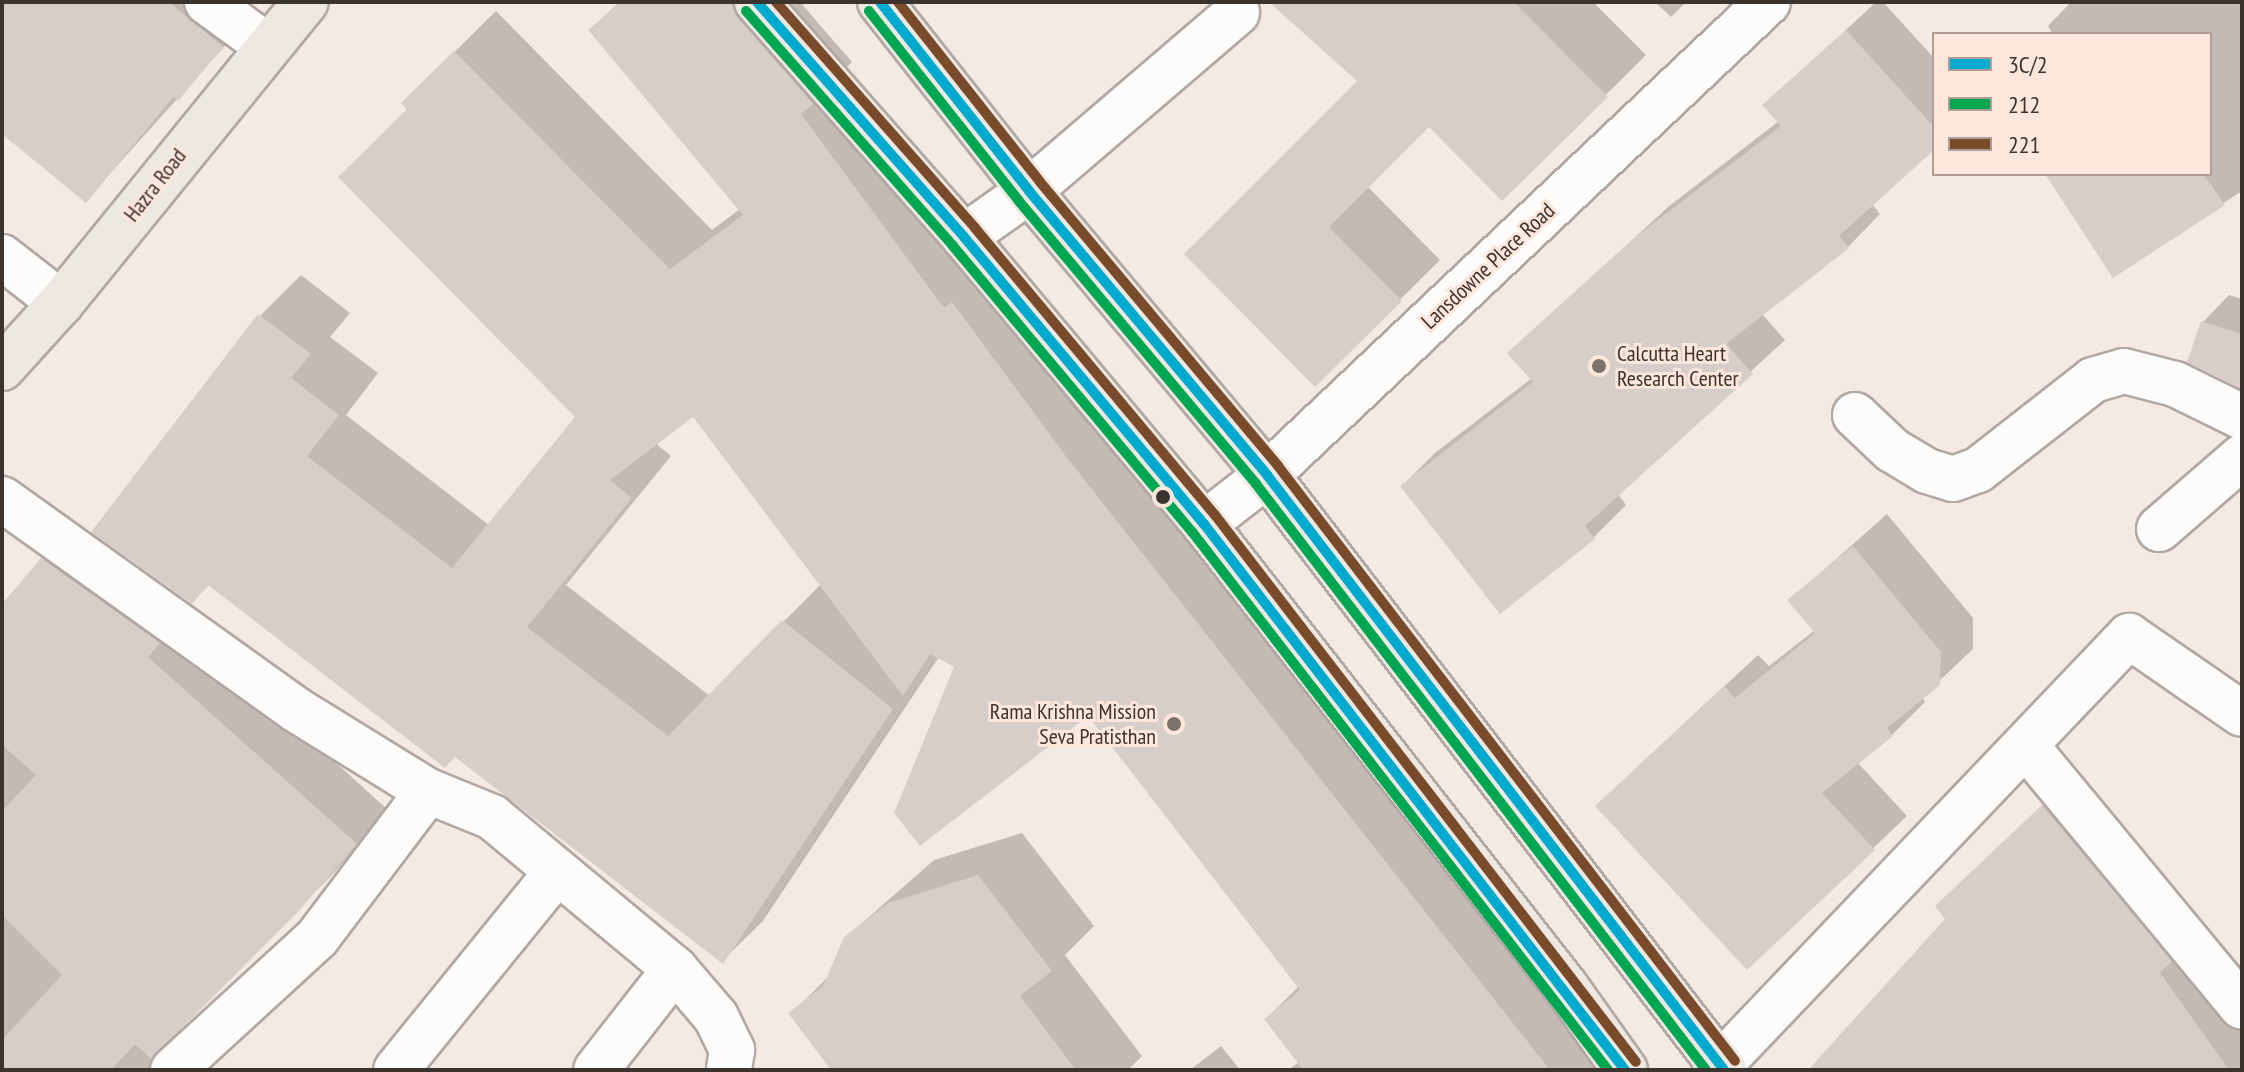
<!DOCTYPE html>
<html>
<head>
<meta charset="utf-8">
<style>
  body { margin:0 }
  #map { position:relative; width:2244px; height:1072px; overflow:hidden; background:#f5e9e3; font-family:"PT Sans Narrow",sans-serif }
  div>[style] { position:absolute }
  .shadow>* { inset:0; background:#0003 }
  .building>* { inset:0; background:#d8cec9 }
  .roads { filter:drop-shadow(2px 0 #b1a8a3) drop-shadow(-2px 0 #b1a8a3) drop-shadow(0 2px #b1a8a3) drop-shadow(0 -2px #b1a8a3) }
  .minor>* { height:44px; margin:-22px; padding:0 22px; transform-origin:22px; border-radius:22px; background:#fefcfb }
  .major>* { height:44px; margin:-22px; padding:0 22px; transform-origin:22px; border-radius:22px; background:#eee8e2 }
  .bus-1>* { height:10px; margin:-5px; padding:0 5px; transform-origin:5px; border-radius:5px; background:#00a9ce }
  .bus-2>* { height:10px; margin:-5px; padding:0 5px; transform-origin:5px; border-radius:5px; background:#00a651 }
  .bus-3>* { height:10px; margin:-5px; padding:0 5px; transform-origin:5px; border-radius:5px; background:#7a4b2a }
  .dots>* { width:22px; height:22px; translate:-50% -50%; box-sizing:border-box; border:4px solid #fde6db; border-radius:50% }
  span { translate:-50% -50%; white-space:nowrap; text-align:center; line-height:1.15; -webkit-text-stroke:6px #fde6db; paint-order:stroke }
  .street-label { font-size:22px; color:#3b332e }
  .poi-label { font-size:22px; color:#3b332e }
  .left { translate:0 -50%; text-align:left }
  .right { translate:-100% -50%; text-align:right }
  .frame { position:absolute; inset:0; border:4px solid #3b332e; pointer-events:none }
  .legend { position:absolute; left:1932px; top:32px; width:280px; height:144px; box-sizing:border-box; background:#fde6db; border:2px solid #af9e96; margin:0; padding:10px 14px; list-style:none; font-size:24px; color:#3b332e }
  .legend li { display:flex; align-items:center; gap:16px; height:40px }
  .legend b { width:40px; border:2px solid #af9e96 }
</style>
</head>
<body>
<div id="map">
  <div class="shadow">
    <i style="clip-path:polygon(2px 2px,236px 2px,252px 16px,86px 200px,2px 134px)"></i>
    <i style="clip-path:polygon(evenodd,619px 2px,800px 2px,852px 62px,841px 73px,1621px 1070px,1288px 1070px,1299px 1062px,1266px 1019px,1299px 986px,1088px 713px,939px 657px,763px 921px,722px 961px,456px 755px,210px 584px,192px 602px,260px 316px,301px 275px,350px 313px,330px 337px,378px 373px,346px 415px,489px 525px,577px 416px,403px 103px,496px 11px,712px 230px,740px 209px,591px 30px,619px 2px,694px 414px,821px 584px,710px 696px,566px 585px,671px 456px,655px 443px,694px 414px)"></i>
    <i style="clip-path:polygon(1272px 2px,1593px 2px,1646px 55px,1502px 198px,1429px 125px,1367px 186px,1440px 260px,1315px 384px,1187px 254px,1360px 81px)"></i>
    <i style="clip-path:polygon(1655px 2px,1686px 2px,1671px 17px)"></i>
    <i style="clip-path:polygon(1876px 2px,1883px 2px,1934px 58px,1934px 148px,1872px 204px,1880px 214px,1848px 247px,1762px 314px,1785px 340px,1618px 494px,1626px 505px,1593px 538px,1402px 486px,1435px 453px,1532px 378px,1510px 353px,1668px 207px,1779px 121px,1765px 105px)"></i>
    <i style="clip-path:polygon(2071px 2px,2242px 2px,2242px 191px,2114px 275px,2048px 174px,2210px 174px,2210px 34px,2053px 34px,2048px 26px)"></i>
    <i style="clip-path:polygon(2229px 295px,2242px 299px,2242px 389px,2190px 361px,2203px 322px)"></i>
    <i style="clip-path:polygon(1887px 514px,1973px 618px,1973px 649px,1922px 697px,1925px 702px,1892px 735px,1857px 762px,1907px 816px,1747px 968px,1631px 773px,1758px 655px,1769px 666px,1815px 630px,1790px 600px)"></i>
    <i style="clip-path:polygon(75px 526px,388px 810px,330px 877px,187px 1018px,163px 1052px,173px 1070px,2px 1070px,2px 607px)"></i>
    <i style="clip-path:polygon(2076px 774px,2242px 1009px,2242px 1070px,1828px 1070px,1948px 919px,1970px 874px)"></i>
    <i style="clip-path:polygon(1022px 833px,1094px 926px,1065px 955px,1142px 1056px,1128px 1070px,834px 1070px,791px 1014px,831px 974px,845px 938px,934px 860px)"></i>
    <i style="clip-path:polygon(1221px 1046px,1240px 1070px,1190px 1070px)"></i>
  </div>
  <div class="building">
    <i style="clip-path:polygon(2px 2px,169px 2px,223px 47px,178px 101px,173px 97px,86px 203px,2px 134px)"></i>
    <i style="clip-path:polygon(621px 2px,729px 2px,813px 104px,801px 114px,944px 308px,952px 302px,1068px 459px,1550px 1070px,1303px 1070px,1264px 1019px,1300px 990px,1088px 716px,920px 846px,894px 813px,954px 667px,930px 654px,903px 696px,693px 417px,610px 480px,632px 498px,527px 627px,668px 736px,782px 620px,893px 709px,723px 964px,455px 757px,445px 768px,208px 585px,192px 604px,91px 532px,258px 314px,311px 354px,291px 378px,339px 415px,307px 456px,452px 568px,575px 417px,338px 177px,407px 109px,401px 103px,454px 51px,670px 269px,743px 215px,588px 30px)"></i>
    <i style="clip-path:polygon(1269px 2px,1514px 2px,1608px 97px,1502px 201px,1429px 127px,1329px 227px,1402px 301px,1315px 387px,1184px 254px,1357px 81px)"></i>
    <i style="clip-path:polygon(1846px 30px,1934px 127px,1934px 150px,1839px 236px,1849px 248px,1726px 344px,1753px 374px,1585px 526px,1595px 539px,1500px 614px,1400px 486px,1533px 382px,1507px 353px,1633px 239px,1781px 126px,1762px 105px)"></i>
    <i style="clip-path:polygon(2045px 174px,2203px 174px,2225px 205px,2113px 278px)"></i>
    <i style="clip-path:polygon(2201px 321px,2242px 334px,2242px 389px,2187px 362px)"></i>
    <i style="clip-path:polygon(1853px 546px,1941px 652px,1940px 685px,1887px 728px,1893px 736px,1822px 793px,1875px 850px,1747px 970px,1595px 806px,1724px 686px,1735px 698px,1815px 633px,1787px 600px)"></i>
    <i style="clip-path:polygon(41px 558px,160px 643px,148px 657px,357px 844px,297px 913px,151px 1059px,135px 1044px,111px 1070px,2px 1070px,2px 1040px,62px 975px,2px 915px,2px 811px,36px 775px,2px 745px,2px 604px)"></i>
    <i style="clip-path:polygon(2042px 805px,2172px 961px,2160px 973px,2229px 1070px,1808px 1070px,1945px 919px,1935px 906px)"></i>
    <i style="clip-path:polygon(978px 875px,1052px 971px,1020px 996px,1076px 1070px,831px 1070px,788px 1013px,823px 986px,844px 937px,888px 903px)"></i>
  </div>
  <div class="roads">
    <div class="minor">
      <i style="left:207px;top:2px;width:73px;rotate:36.1deg"></i>
      <i style="left:964px;top:237px;width:80px;rotate:-35.3deg"></i>
      <i style="left:1029px;top:191px;width:274px;rotate:-40.6deg"></i>
      <i style="left:2px;top:257px;width:75px;rotate:37.9deg"></i>
      <i style="left:1855px;top:415px;width:51px;rotate:43.4deg"></i>
      <i style="left:1892px;top:450px;width:41px;rotate:31deg"></i>
      <i style="left:1927px;top:471px;width:27px;rotate:17deg"></i>
      <i style="left:1953px;top:479px;width:27px;rotate:-20deg"></i>
      <i style="left:1978px;top:470px;width:146px;rotate:-38deg"></i>
      <i style="left:2093px;top:380px;width:32px;rotate:-16deg"></i>
      <i style="left:2124px;top:371px;width:53px;rotate:14.3deg"></i>
      <i style="left:2175px;top:384px;width:75px;rotate:26.2deg"></i>
      <i style="left:2px;top:499px;width:360px;rotate:35.6deg"></i>
      <i style="left:295px;top:709px;width:156px;rotate:31.7deg"></i>
      <i style="left:428px;top:791px;width:69px;rotate:22.1deg"></i>
      <i style="left:492px;top:817px;width:238px;rotate:39.7deg"></i>
      <i style="left:675px;top:969px;width:63px;rotate:49.5deg"></i>
      <i style="left:716px;top:1017px;width:37px;rotate:64deg"></i>
      <i style="left:732px;top:1050px;width:20px;rotate:99deg"></i>
      <i style="left:1204px;top:524px;width:80px;rotate:-37.9deg"></i>
      <i style="left:1267px;top:475px;width:689px;rotate:-43.35deg"></i>
      <i style="left:2159px;top:529px;width:110px;rotate:-40.9deg"></i>
      <i style="left:2027px;top:747px;width:337px;rotate:50.4deg"></i>
      <i style="left:173px;top:1070px;width:195px;rotate:-42.5deg"></i>
      <i style="left:317px;top:938px;width:184px;rotate:-52.9deg"></i>
      <i style="left:396px;top:1070px;width:255px;rotate:-50.9deg"></i>
      <i style="left:596px;top:1070px;width:128px;rotate:-52deg"></i>
      <i style="left:1715px;top:1070px;width:600px;rotate:-46.35deg"></i>
      <i style="left:2129px;top:636px;width:137px;rotate:34.6deg"></i>
    </div>
    <div class="major">
      <i style="left:757px;top:2px;width:313px;rotate:48.6deg"></i>
      <i style="left:964px;top:237px;width:374px;rotate:50.1deg"></i>
      <i style="left:1204px;top:524px;width:588px;rotate:51.98deg"></i>
      <i style="left:1566px;top:987px;width:102px;rotate:54.6deg"></i>
      <i style="left:880px;top:2px;width:241px;rotate:51.7deg"></i>
      <i style="left:1029px;top:191px;width:371px;rotate:50deg"></i>
      <i style="left:1267px;top:475px;width:750px;rotate:52.47deg"></i>
      <i style="left:2px;top:368px;width:88px;rotate:-47.8deg"></i>
      <i style="left:61px;top:303px;width:388px;rotate:-50.9deg"></i>
    </div>
  </div>
  <div class="bus-1">
    <i style="left:757px;top:2px;width:313px;rotate:48.6deg"></i>
    <i style="left:964px;top:237px;width:374px;rotate:50.1deg"></i>
    <i style="left:1204px;top:524px;width:689px;rotate:52.37deg"></i>
    <i style="left:880px;top:2px;width:241px;rotate:51.7deg"></i>
    <i style="left:1029px;top:191px;width:371px;rotate:50deg"></i>
    <i style="left:1267px;top:475px;width:750px;rotate:52.47deg"></i>
  </div>
  <div class="bus-2">
    <i style="left:746px;top:11px;width:313px;rotate:48.6deg"></i>
    <i style="left:953px;top:246px;width:374px;rotate:50.1deg"></i>
    <i style="left:1193px;top:533px;width:679px;rotate:52.3deg"></i>
    <i style="left:869px;top:11px;width:241px;rotate:51.7deg"></i>
    <i style="left:1018px;top:200px;width:371px;rotate:50deg"></i>
    <i style="left:1256px;top:484px;width:739px;rotate:52.48deg"></i>
  </div>
  <div class="bus-3">
    <i style="left:776px;top:2px;width:301px;rotate:48.6deg"></i>
    <i style="left:975px;top:228px;width:374px;rotate:50.1deg"></i>
    <i style="left:1215px;top:515px;width:690px;rotate:52.42deg"></i>
    <i style="left:898px;top:2px;width:229px;rotate:51.7deg"></i>
    <i style="left:1040px;top:182px;width:371px;rotate:50deg"></i>
    <i style="left:1278px;top:466px;width:750px;rotate:52.47deg"></i>
  </div>
  <div class="dots">
    <i style="left:1599px;top:366px;background:#7c736d"></i>
    <i style="left:1163px;top:497px;background:#3b332e"></i>
    <i style="left:1174px;top:724px;background:#7c736d"></i>
  </div>
  <div class="street-label">
    <span style="left:155px;top:185px;rotate:-52deg">Hazra Road</span>
    <span style="left:1488px;top:266px;rotate:-43deg">Lansdowne Place Road</span>
  </div>
  <div class="poi-label">
    <span class="left" style="left:1617px;top:366px">Calcutta Heart<br>Research Center</span>
    <span class="right" style="left:1156px;top:724px">Rama Krishna Mission<br>Seva Pratisthan</span>
  </div>
  <div class="frame"></div>
  <ul class="legend">
  <li><b style="height:10px;background:#00a9ce"></b>3C/2</li>
  <li><b style="height:10px;background:#00a651"></b>212</li>
  <li><b style="height:10px;background:#7a4b2a"></b>221</li>
  </ul>
</div>
</body>
</html>
